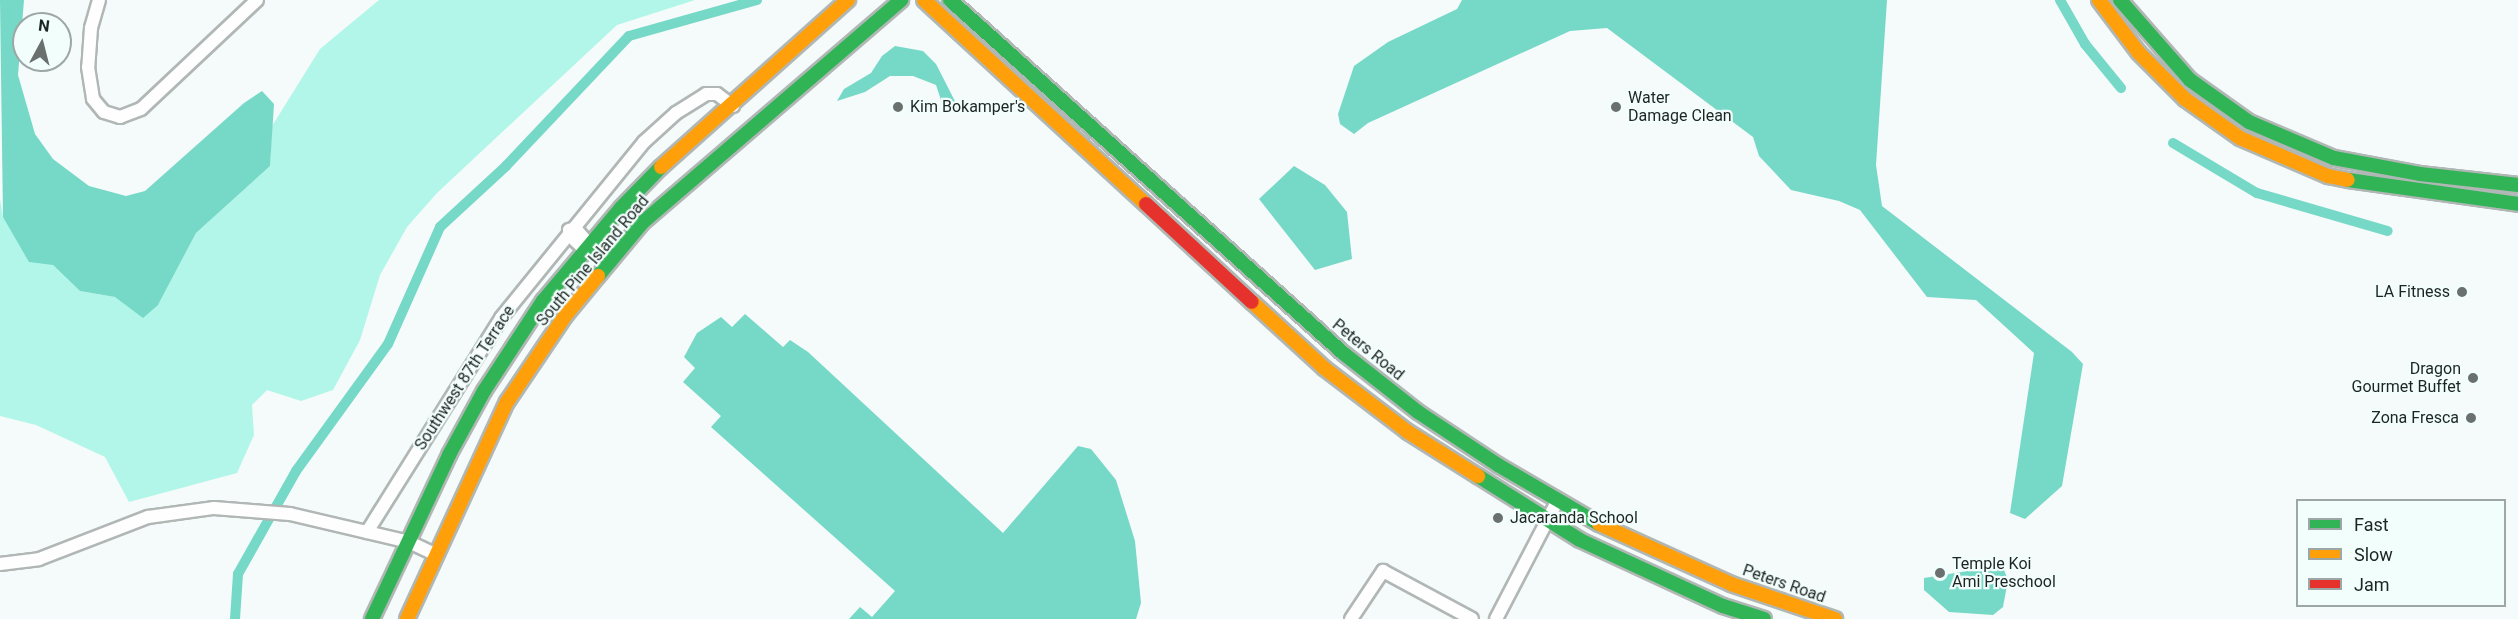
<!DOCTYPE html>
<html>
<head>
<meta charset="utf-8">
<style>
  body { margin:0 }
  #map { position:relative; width:2518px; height:619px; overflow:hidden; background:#f5fbfa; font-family:Roboto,sans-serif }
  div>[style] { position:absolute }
  .green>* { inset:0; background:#b1f6e8 }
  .water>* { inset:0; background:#76d8c7 }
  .canal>* { height:10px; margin:-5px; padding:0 5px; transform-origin:5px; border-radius:5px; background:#76d8c7 }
  .roads { filter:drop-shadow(2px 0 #b0b7b5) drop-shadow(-2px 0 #b0b7b5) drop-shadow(0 2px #b0b7b5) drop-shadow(0 -2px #b0b7b5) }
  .street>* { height:12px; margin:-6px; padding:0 6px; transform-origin:6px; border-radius:6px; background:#fefefe }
  .fast>* { height:14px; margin:-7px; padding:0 7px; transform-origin:7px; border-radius:7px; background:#30b455 }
  .slow>* { height:14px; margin:-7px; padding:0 7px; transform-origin:7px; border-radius:7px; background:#ff9f0a }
  .jam>* { height:14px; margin:-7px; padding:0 7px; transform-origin:7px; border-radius:7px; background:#e5322d }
  .dots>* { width:16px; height:16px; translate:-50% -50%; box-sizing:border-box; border:3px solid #f2fefb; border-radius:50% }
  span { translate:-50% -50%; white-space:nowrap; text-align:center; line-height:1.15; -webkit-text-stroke:4.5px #f2fefb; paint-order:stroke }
  .poi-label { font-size:16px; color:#1d2523 }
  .left { translate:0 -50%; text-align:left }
  .right { translate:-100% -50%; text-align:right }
  .street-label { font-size:16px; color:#1d2523 }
  .legend { position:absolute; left:2296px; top:499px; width:210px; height:108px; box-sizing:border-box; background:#f2fefb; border:2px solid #9da7a5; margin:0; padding:8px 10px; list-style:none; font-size:18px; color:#1d2523 }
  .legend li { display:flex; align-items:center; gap:12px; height:30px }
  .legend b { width:30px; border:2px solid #9da7a5 }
  .north { position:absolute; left:12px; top:12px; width:60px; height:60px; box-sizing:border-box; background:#f2fefb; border:2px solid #9da7a5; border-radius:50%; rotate:7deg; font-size:16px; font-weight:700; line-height:24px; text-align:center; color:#1d2523 }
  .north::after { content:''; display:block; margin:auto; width:21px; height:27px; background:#69706e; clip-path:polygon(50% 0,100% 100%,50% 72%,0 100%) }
</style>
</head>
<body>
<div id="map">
  <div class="green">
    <i style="clip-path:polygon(379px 0,695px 0,617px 25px,437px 193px,407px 227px,380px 275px,360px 340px,333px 390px,301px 401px,267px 390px,252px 405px,254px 435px,237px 473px,129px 502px,105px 457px,36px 425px,0 416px,0 199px,3px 217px,80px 291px,115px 297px,131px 305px,158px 305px,196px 233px,270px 166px,272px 126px,320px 49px)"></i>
  </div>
  <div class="water">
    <i style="clip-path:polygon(0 0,24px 0,18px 75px,35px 134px,53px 159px,89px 186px,126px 196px,145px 191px,244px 103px,262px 91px,274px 104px,270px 166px,196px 233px,158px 305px,143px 318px,115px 297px,80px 291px,53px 265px,29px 262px,3px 217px)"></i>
    <i style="clip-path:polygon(1462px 0,1887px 0,1876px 165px,1882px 206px,2072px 352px,2083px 364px,2062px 486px,2025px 519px,2010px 513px,2034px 353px,1976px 300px,1927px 297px,1860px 210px,1839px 201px,1791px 190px,1759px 156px,1753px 137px,1607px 28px,1570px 31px,1368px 123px,1354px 134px,1340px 124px,1338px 114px,1354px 66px,1388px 42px,1457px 9px)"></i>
    <i style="clip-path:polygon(895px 46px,923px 51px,936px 64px,960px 111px,943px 106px,936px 85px,913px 76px,890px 76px,865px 92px,837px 101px,844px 89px,871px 73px,882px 56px)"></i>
    <i style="clip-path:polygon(1294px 166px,1325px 185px,1347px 212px,1352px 259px,1315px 270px,1259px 199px)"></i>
    <i style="clip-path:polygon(745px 314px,783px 347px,790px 340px,808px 352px,1003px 533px,1078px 446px,1091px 449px,1116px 480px,1135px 541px,1141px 603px,1136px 619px,849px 619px,860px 607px,872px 617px,895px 591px,711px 427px,721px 416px,683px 382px,695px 368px,684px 357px,697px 333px,721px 317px,732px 327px)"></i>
    <i style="clip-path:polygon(1987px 563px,2004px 570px,2008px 580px,2003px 607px,1993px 615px,1949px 612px,1924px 590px,1924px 578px,1980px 569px)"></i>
  </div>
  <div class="canal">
    <i style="left:2060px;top:0;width:51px;rotate:60.4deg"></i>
    <i style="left:2085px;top:44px;width:57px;rotate:50.7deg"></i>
    <i style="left:2173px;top:143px;width:98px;rotate:30.8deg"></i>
    <i style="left:2257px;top:193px;width:136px;rotate:16.2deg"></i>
    <i style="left:235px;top:619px;width:45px;rotate:-86.2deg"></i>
    <i style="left:238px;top:574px;width:118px;rotate:-60.6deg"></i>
    <i style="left:296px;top:471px;width:157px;rotate:-54.1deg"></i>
    <i style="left:388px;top:344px;width:128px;rotate:-66deg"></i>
    <i style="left:440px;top:227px;width:90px;rotate:-42.7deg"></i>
    <i style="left:506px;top:166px;width:179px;rotate:-46.6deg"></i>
    <i style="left:629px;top:36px;width:133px;rotate:-15.7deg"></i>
  </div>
  <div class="roads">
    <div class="street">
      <i style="left:99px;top:0;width:29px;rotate:106deg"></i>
      <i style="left:91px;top:28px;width:39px;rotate:94deg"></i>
      <i style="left:88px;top:67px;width:32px;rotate:81deg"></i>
      <i style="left:93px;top:99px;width:17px;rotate:50deg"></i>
      <i style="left:104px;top:112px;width:17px;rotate:17deg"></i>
      <i style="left:120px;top:117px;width:22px;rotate:-21deg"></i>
      <i style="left:141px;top:109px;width:159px;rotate:-43.2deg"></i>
      <i style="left:590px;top:245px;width:8px;rotate:157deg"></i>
      <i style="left:583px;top:248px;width:18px;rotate:-137deg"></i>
      <i style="left:570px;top:236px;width:6px;rotate:-99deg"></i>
      <i style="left:569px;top:230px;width:6px;rotate:-18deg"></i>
      <i style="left:575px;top:228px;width:23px;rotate:49deg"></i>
      <i style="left:590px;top:245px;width:26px;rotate:32deg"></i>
      <i style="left:367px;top:532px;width:252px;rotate:-57.9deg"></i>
      <i style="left:501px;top:318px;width:227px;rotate:-50.9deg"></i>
      <i style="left:644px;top:142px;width:43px;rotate:-42.2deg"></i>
      <i style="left:676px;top:113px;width:36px;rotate:-32deg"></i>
      <i style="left:706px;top:94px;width:11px"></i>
      <i style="left:717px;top:94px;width:20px;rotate:37deg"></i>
      <i style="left:0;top:564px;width:39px;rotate:-7deg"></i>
      <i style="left:39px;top:559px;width:117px;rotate:-21.1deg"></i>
      <i style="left:148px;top:517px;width:67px;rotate:-7.8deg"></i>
      <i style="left:214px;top:508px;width:76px;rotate:4.5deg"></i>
      <i style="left:290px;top:514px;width:122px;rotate:13.2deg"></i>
      <i style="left:409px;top:542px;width:29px;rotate:25deg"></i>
      <i style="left:1351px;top:619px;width:58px;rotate:-56.3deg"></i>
      <i style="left:1383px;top:571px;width:101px;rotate:28.3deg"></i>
      <i style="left:1496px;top:619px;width:132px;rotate:-62.5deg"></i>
    </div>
    <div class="fast">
      <i style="left:950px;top:0;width:528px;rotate:41.93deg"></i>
      <i style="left:1343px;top:353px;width:95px;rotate:38.2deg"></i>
      <i style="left:1418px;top:412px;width:96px;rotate:33.5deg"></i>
      <i style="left:1498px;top:465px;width:117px;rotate:30.3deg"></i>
      <i style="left:2120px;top:0;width:106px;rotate:48.8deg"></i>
      <i style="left:2190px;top:80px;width:72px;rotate:35.4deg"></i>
      <i style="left:2249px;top:122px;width:92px;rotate:23deg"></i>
      <i style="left:2334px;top:158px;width:87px;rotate:10.5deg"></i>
      <i style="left:2420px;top:174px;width:99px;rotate:6.4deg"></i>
      <i style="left:2348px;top:180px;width:172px;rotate:8deg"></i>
      <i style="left:598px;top:276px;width:69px;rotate:-50.3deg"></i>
      <i style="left:642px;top:223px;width:342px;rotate:-40.7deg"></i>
      <i style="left:1478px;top:476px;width:120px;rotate:32.1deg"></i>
      <i style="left:1580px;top:540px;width:157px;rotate:24.8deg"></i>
      <i style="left:1723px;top:606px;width:43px;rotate:17.6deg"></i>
      <i style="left:372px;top:619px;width:181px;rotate:-64.8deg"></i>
      <i style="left:449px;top:455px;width:73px;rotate:-61.3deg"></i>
      <i style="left:484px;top:391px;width:108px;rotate:-56.8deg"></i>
      <i style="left:543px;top:301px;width:121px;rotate:-50deg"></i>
      <i style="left:621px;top:208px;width:57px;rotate:-45.7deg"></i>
    </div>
    <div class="slow">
      <i style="left:924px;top:0;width:301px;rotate:42.6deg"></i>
      <i style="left:2099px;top:0;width:66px;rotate:53deg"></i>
      <i style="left:2139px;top:53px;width:65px;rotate:45deg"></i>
      <i style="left:2185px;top:99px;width:67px;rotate:35.3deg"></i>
      <i style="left:2240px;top:138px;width:96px;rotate:23.4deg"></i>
      <i style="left:2328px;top:176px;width:20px;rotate:11deg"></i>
      <i style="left:661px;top:167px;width:251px;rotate:-41.8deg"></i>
      <i style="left:1252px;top:302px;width:98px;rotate:42.5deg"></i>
      <i style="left:1324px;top:368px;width:106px;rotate:37.3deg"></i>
      <i style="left:1408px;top:432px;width:83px;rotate:32.2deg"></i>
      <i style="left:1599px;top:524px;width:145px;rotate:24.4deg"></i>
      <i style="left:1731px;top:584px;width:110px;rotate:18.6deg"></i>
      <i style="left:407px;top:619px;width:239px;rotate:-65.3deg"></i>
      <i style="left:507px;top:402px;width:104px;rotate:-56deg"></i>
      <i style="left:565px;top:316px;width:52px;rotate:-50.5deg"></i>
    </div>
    <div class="jam">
      <i style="left:1146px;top:204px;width:144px;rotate:42.8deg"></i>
    </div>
  </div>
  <div class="dots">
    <i style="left:898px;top:107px;background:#69706e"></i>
    <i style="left:1616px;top:107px;background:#69706e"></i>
    <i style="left:2462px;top:292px;background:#69706e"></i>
    <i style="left:2473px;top:378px;background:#69706e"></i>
    <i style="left:2471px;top:418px;background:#69706e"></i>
    <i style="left:1498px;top:518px;background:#69706e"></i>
    <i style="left:1940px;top:573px;background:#69706e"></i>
  </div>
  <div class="poi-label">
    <span class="left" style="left:1628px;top:107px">Water<br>Damage Clean</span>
    <span class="left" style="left:910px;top:107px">Kim Bokamper's</span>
    <span class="right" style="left:2450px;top:292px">LA Fitness</span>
    <span class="right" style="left:2461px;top:378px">Dragon<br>Gourmet Buffet</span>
    <span class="right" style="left:2459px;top:418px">Zona Fresca</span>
    <span class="left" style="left:1510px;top:518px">Jacaranda School</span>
    <span class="left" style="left:1952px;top:573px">Temple Koi<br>Ami Preschool</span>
  </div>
  <div class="street-label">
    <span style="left:593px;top:261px;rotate:-50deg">South Pine Island Road</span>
    <span style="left:1368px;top:350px;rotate:39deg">Peters Road</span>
    <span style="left:465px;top:378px;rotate:-57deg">Southwest 87th Terrace</span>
    <span style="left:1784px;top:584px;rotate:19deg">Peters Road</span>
  </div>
  <ul class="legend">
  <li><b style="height:8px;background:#30b455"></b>Fast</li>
  <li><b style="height:8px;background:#ff9f0a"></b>Slow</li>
  <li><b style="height:8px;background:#e5322d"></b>Jam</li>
  </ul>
  <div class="north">N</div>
</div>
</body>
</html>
